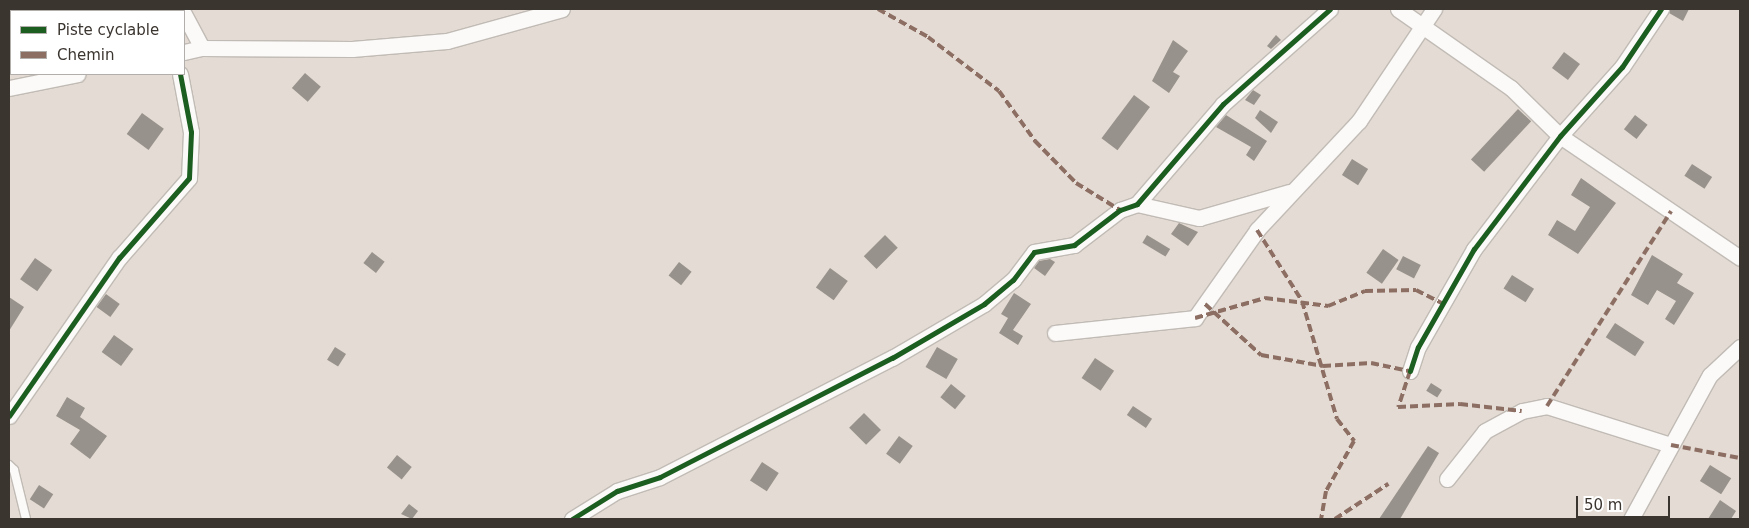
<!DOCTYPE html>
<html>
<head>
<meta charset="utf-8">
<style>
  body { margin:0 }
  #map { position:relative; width:1749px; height:528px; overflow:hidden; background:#e4dcd4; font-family:"DejaVu Sans",sans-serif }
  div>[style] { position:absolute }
  .building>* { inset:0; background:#98928c; transform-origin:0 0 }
  .roads { filter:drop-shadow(1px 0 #c1bbb5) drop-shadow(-1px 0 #c1bbb5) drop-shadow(0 1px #c1bbb5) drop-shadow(0 -1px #c1bbb5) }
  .lane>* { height:8px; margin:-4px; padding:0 4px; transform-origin:4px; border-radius:4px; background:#fbfaf9 }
  .street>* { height:15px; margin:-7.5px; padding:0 7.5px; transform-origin:7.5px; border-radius:7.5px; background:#fbfaf9 }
  .quiet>* { height:4px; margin-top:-2px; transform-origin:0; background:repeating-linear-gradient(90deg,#8d6e63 0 8px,transparent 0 12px) }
  .cycleway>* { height:5px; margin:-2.5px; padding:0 2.5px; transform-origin:2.5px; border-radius:2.5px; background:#1b5e20 }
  span { translate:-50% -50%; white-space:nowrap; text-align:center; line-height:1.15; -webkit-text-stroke:5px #fff; paint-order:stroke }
  .frame { position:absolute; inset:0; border:10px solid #3b3530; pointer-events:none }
  .legend { position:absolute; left:10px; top:10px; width:175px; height:65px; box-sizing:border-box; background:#fff; border:1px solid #b1aeac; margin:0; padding:6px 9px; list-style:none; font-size:15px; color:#3b3530 }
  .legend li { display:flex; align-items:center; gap:10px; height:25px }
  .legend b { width:25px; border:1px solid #b1aeac }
  .scale { position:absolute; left:1576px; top:496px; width:94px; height:22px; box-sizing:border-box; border:2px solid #3b3530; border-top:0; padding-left:6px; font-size:15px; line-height:18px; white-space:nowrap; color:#3b3530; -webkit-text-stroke:4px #fff; paint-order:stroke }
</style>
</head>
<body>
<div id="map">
  <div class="building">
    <i style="clip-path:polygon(1670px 9px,1689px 9px,1683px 21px,1669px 13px)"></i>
    <i style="clip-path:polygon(1276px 35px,1281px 40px,1271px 49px,1267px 46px)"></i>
    <i style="clip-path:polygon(1173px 40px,1188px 51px,1173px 72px,1180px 76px,1169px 93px,1152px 81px)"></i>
    <i style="left:1564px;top:52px;width:20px;height:20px;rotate:37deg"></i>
    <i style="left:305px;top:73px;width:21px;height:20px;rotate:41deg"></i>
    <i style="clip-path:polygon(1253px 90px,1261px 95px,1254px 105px,1245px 100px)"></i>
    <i style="left:1134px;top:95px;width:20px;height:54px;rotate:37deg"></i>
    <i style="left:1518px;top:109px;width:18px;height:69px;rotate:43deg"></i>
    <i style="clip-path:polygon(1260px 110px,1278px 122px,1271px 133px,1255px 118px)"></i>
    <i style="left:142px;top:113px;width:27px;height:26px;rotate:36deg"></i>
    <i style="clip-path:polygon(1226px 115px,1267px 141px,1254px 161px,1246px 155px,1251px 147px,1216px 127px)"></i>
    <i style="left:1635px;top:115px;width:16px;height:18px;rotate:38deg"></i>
    <i style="left:1352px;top:159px;width:19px;height:19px;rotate:32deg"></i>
    <i style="left:1692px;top:164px;width:24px;height:14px;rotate:33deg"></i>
    <i style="clip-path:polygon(1581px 178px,1616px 203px,1578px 254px,1548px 235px,1557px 220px,1575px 231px,1590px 207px,1571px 195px)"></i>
    <i style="clip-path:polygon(1179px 223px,1198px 232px,1188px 246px,1171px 234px)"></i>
    <i style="left:885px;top:235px;width:18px;height:30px;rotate:45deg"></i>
    <i style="left:1147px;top:235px;width:27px;height:9px;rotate:31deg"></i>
    <i style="left:1383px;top:249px;width:19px;height:29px;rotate:35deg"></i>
    <i style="left:372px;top:252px;width:16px;height:14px;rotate:38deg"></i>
    <i style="clip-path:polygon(1652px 255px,1683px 274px,1677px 283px,1694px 293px,1674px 325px,1665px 319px,1676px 301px,1657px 290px,1648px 305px,1631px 295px)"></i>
    <i style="left:1403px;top:256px;width:20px;height:15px;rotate:27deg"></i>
    <i style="left:35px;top:258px;width:21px;height:26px;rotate:35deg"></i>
    <i style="clip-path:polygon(1050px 259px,1055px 262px,1045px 276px,1034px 268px,1039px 261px)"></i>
    <i style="left:679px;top:262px;width:16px;height:17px;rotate:38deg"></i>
    <i style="left:830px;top:268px;width:22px;height:24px;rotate:36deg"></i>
    <i style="left:1512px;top:275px;width:26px;height:16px;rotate:32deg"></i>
    <i style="clip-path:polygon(1014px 293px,1031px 304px,1013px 330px,1023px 336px,1018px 345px,999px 333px,1008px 318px,1001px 314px)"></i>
    <i style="left:106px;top:294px;width:17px;height:16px;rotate:36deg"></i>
    <i style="clip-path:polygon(9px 297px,24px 307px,9px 331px)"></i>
    <i style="left:1615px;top:323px;width:35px;height:17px;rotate:33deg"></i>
    <i style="left:114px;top:335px;width:24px;height:21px;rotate:36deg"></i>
    <i style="left:335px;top:347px;width:13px;height:15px;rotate:32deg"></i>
    <i style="left:937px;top:347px;width:24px;height:23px;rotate:30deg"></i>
    <i style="left:1095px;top:358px;width:23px;height:24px;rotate:34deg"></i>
    <i style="left:1431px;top:383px;width:13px;height:9px;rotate:32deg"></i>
    <i style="left:951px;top:384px;width:19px;height:17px;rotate:39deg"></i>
    <i style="clip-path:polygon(67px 397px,85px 408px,80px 417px,107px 436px,90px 459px,70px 444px,80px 430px,56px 416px)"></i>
    <i style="left:1133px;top:406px;width:23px;height:11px;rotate:34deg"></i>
    <i style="left:864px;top:413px;width:24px;height:21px;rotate:45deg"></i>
    <i style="left:899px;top:436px;width:17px;height:22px;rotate:36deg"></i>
    <i style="clip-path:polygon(1428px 446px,1439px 453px,1400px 519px,1379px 519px)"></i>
    <i style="left:397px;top:455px;width:19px;height:16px;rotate:39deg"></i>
    <i style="left:762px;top:462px;width:20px;height:22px;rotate:33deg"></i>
    <i style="left:1710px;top:465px;width:25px;height:19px;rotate:32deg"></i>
    <i style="left:39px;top:485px;width:17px;height:17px;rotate:33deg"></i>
    <i style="clip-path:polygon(1720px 500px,1736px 511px,1731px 519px,1708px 519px)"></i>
    <i style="clip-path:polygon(409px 504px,418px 511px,412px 519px,401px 514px)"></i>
  </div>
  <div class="roads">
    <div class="lane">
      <i style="left:9px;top:465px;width:7px;rotate:45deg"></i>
      <i style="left:14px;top:470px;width:50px;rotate:76.2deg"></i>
    </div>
    <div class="street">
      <i style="left:1398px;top:9px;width:138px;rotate:35deg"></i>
      <i style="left:1511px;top:88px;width:69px;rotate:44.4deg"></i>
      <i style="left:1560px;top:136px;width:217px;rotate:34.1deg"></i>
      <i style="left:184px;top:14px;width:38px;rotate:62deg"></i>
      <i style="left:184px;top:52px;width:18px;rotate:-13deg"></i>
      <i style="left:202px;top:48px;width:150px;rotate:0.4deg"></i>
      <i style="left:352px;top:49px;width:95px;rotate:-4.8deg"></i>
      <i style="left:447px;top:41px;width:119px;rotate:-15.5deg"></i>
      <i style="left:9px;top:88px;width:70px;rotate:-11.5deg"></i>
      <i style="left:1137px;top:204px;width:64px;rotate:12.7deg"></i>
      <i style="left:1199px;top:218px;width:94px;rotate:-16.1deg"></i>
      <i style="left:1055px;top:333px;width:141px;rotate:-6.1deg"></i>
      <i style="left:1195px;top:318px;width:108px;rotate:-54.8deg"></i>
      <i style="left:1257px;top:230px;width:149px;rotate:-46.9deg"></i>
      <i style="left:1359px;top:121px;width:135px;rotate:-56.2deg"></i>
      <i style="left:1410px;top:371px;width:25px;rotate:-72deg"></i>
      <i style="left:1418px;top:347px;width:113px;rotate:-60.3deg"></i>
      <i style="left:1474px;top:249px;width:142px;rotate:-52.7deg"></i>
      <i style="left:1560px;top:136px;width:93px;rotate:-48.1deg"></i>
      <i style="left:1622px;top:67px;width:70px;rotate:-56.1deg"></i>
      <i style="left:9px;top:416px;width:193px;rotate:-55.2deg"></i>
      <i style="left:119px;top:258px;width:106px;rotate:-48.8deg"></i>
      <i style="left:189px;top:178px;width:46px;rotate:-87.5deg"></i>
      <i style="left:191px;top:132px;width:59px;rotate:-100.7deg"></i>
      <i style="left:1447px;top:479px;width:61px;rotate:-51.6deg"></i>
      <i style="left:1485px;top:431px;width:42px;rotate:-28.4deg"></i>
      <i style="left:1522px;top:411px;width:25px;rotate:-11deg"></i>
      <i style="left:1547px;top:406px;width:130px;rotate:17.5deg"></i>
      <i style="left:572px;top:519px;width:53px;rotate:-31.9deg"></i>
      <i style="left:617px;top:491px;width:45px;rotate:-18deg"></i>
      <i style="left:660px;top:477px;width:261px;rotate:-27.2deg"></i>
      <i style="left:892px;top:358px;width:107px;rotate:-30.4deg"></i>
      <i style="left:984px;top:304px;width:38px;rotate:-40deg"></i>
      <i style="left:1013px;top:280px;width:35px;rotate:-53deg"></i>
      <i style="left:1034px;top:252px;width:41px;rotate:-9.9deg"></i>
      <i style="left:1074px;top:245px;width:58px;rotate:-37.3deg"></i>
      <i style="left:1120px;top:210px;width:18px;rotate:-19deg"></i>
      <i style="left:1137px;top:204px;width:132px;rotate:-49.3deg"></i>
      <i style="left:1223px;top:104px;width:143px;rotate:-41.6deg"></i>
      <i style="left:1631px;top:519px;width:164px;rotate:-61.3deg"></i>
      <i style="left:1710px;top:375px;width:41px;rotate:-43deg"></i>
    </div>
  </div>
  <div class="quiet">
    <i style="left:878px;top:9px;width:57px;rotate:29.2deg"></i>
    <i style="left:928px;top:37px;width:89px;rotate:37.3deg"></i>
    <i style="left:999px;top:91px;width:62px;rotate:54.2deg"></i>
    <i style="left:1035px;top:141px;width:59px;rotate:45.7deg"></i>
    <i style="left:1076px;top:183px;width:52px;rotate:31.5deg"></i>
    <i style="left:1257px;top:230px;width:84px;rotate:57.6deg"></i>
    <i style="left:1302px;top:301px;width:123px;rotate:73.5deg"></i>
    <i style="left:1337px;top:419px;width:28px;rotate:52deg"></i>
    <i style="left:1354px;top:441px;width:57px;rotate:119.2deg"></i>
    <i style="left:1326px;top:491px;width:28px;rotate:100deg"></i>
    <i style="left:1205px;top:304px;width:76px;rotate:42.3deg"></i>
    <i style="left:1261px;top:355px;width:63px;rotate:10.1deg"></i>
    <i style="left:1323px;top:366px;width:48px;rotate:-3.6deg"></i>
    <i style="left:1371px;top:363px;width:40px;rotate:12deg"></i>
    <i style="left:1410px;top:371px;width:38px;rotate:108deg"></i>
    <i style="left:1398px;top:407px;width:62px;rotate:-2.8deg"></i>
    <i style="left:1460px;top:404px;width:62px;rotate:6.4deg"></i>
    <i style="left:1195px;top:318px;width:73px;rotate:-15.9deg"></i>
    <i style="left:1265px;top:298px;width:64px;rotate:7.2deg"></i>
    <i style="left:1328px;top:306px;width:40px;rotate:-22deg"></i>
    <i style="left:1365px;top:291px;width:51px;rotate:-1.1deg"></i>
    <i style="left:1416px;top:290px;width:31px;rotate:27deg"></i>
    <i style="left:1547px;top:406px;width:231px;rotate:-57.5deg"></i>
    <i style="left:1671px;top:445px;width:70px;rotate:10.7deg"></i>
    <i style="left:1335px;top:519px;width:64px;rotate:-33.4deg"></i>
  </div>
  <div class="cycleway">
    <i style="left:1410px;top:371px;width:25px;rotate:-72deg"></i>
    <i style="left:1418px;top:347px;width:113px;rotate:-60.3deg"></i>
    <i style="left:1474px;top:249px;width:142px;rotate:-52.7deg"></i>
    <i style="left:1560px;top:136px;width:93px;rotate:-48.1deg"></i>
    <i style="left:1622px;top:67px;width:70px;rotate:-56.1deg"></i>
    <i style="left:9px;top:416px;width:193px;rotate:-55.2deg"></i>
    <i style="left:119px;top:258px;width:106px;rotate:-48.8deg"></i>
    <i style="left:189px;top:178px;width:46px;rotate:-87.5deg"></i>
    <i style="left:191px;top:132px;width:59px;rotate:-100.7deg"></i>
    <i style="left:572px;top:519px;width:53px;rotate:-31.9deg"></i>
    <i style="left:617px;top:491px;width:45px;rotate:-18deg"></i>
    <i style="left:660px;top:477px;width:261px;rotate:-27.2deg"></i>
    <i style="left:892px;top:358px;width:107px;rotate:-30.4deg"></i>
    <i style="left:984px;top:304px;width:38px;rotate:-40deg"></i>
    <i style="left:1013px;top:280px;width:35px;rotate:-53deg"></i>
    <i style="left:1034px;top:252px;width:41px;rotate:-9.9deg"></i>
    <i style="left:1074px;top:245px;width:58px;rotate:-37.3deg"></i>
    <i style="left:1120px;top:210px;width:18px;rotate:-19deg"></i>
    <i style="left:1137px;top:204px;width:132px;rotate:-49.3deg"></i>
    <i style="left:1223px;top:104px;width:143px;rotate:-41.6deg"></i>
  </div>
  <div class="frame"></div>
  <ul class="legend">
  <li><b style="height:6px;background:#1b5e20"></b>Piste cyclable</li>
  <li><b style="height:6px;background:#8d6e63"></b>Chemin</li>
  </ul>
  <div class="scale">50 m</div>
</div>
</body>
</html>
